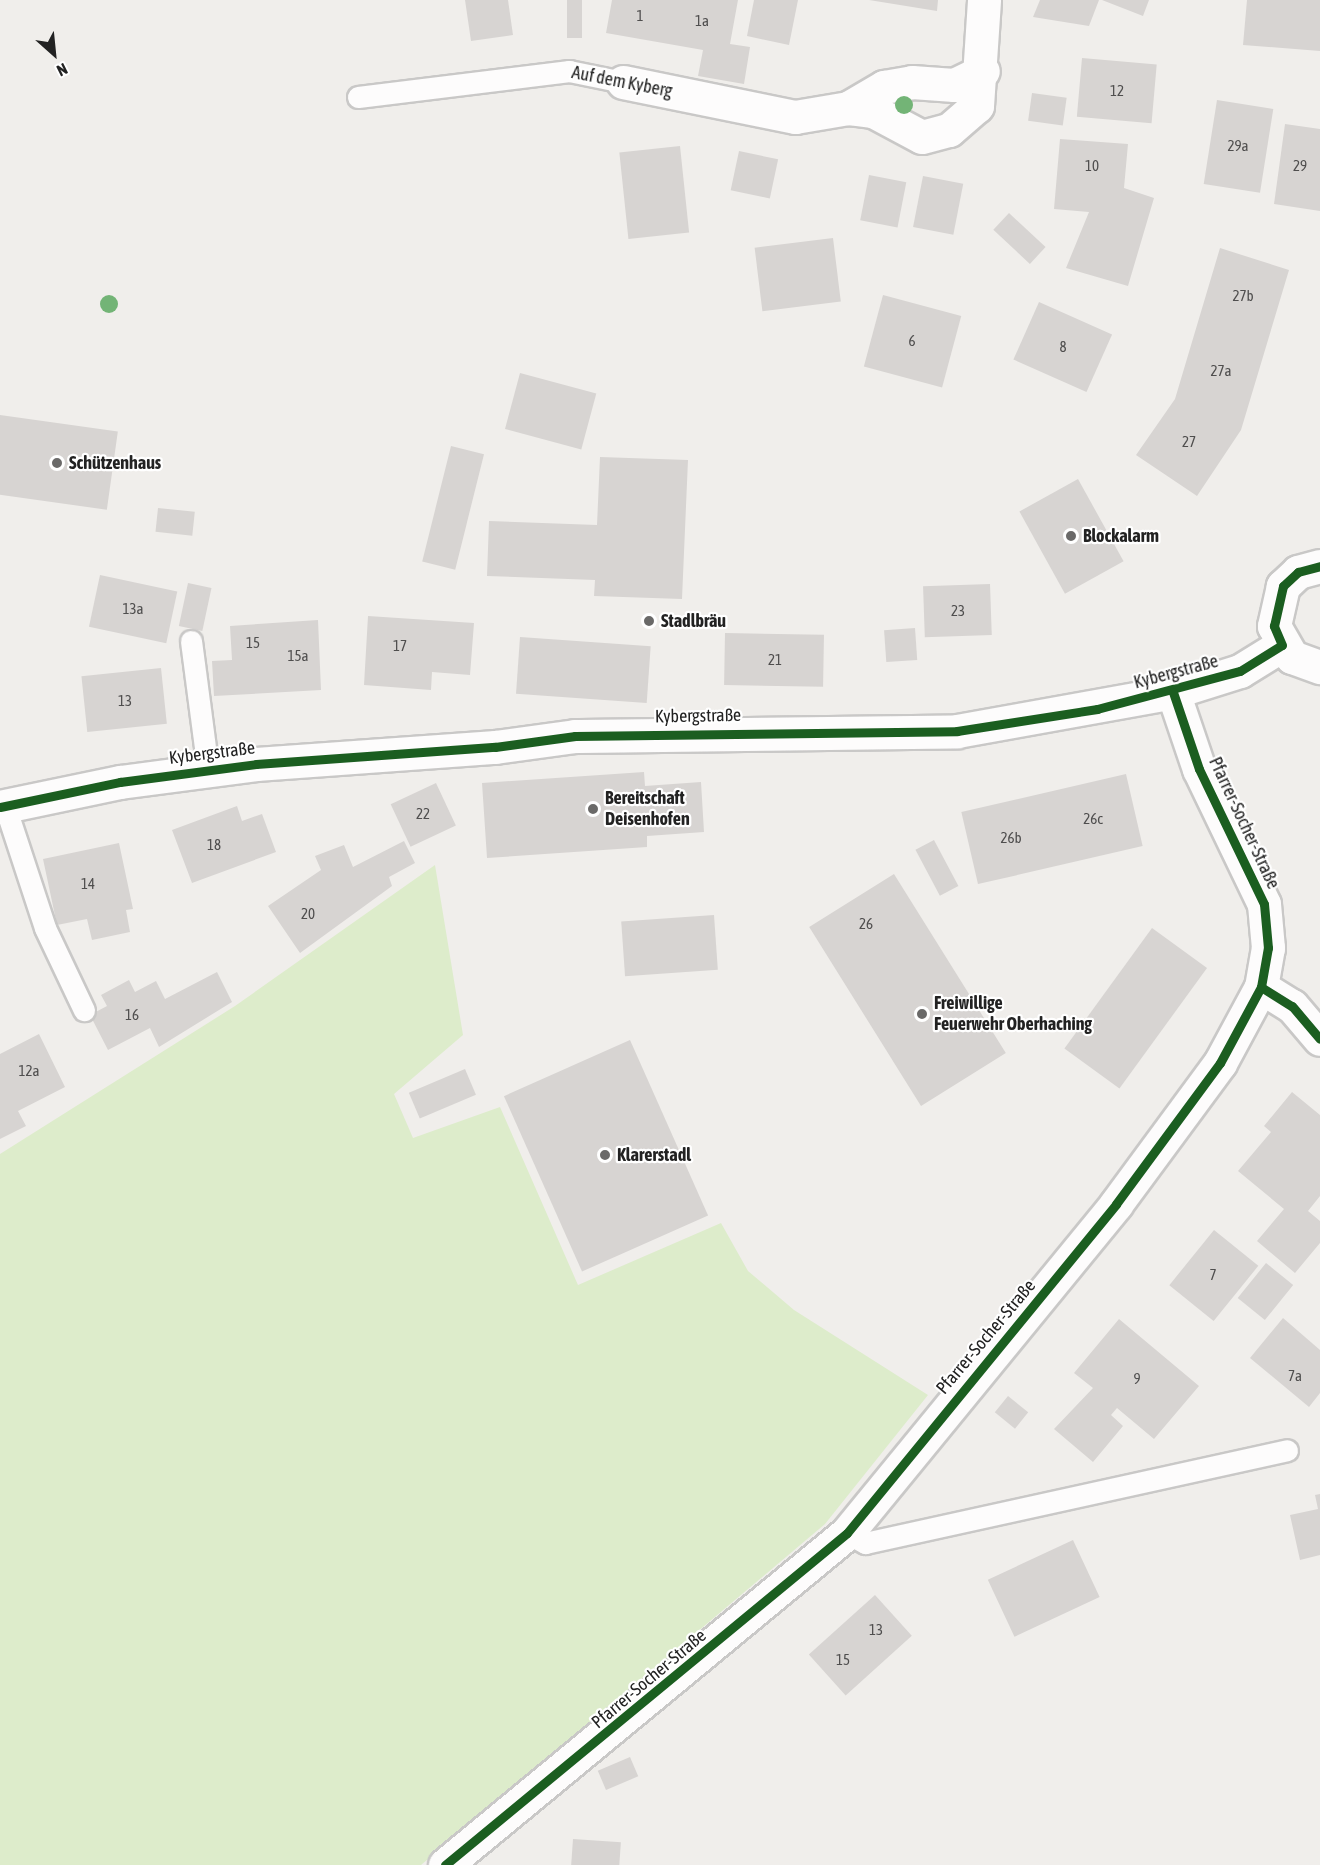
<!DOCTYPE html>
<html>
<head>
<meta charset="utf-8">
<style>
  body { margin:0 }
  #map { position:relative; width:1320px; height:1865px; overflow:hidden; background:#f0eeeb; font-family:"Asap Condensed",sans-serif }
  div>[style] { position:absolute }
  .grass>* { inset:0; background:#ddeccb }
  .building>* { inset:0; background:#d7d4d2; transform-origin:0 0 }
  .roads { filter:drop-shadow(2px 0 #c9c8c7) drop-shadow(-2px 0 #c9c8c7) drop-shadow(0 2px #c9c8c7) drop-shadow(0 -2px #c9c8c7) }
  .lane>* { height:21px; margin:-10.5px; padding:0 10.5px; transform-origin:10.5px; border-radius:10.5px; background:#fdfcfc }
  .street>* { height:33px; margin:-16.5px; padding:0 16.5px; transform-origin:16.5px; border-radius:16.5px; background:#fdfcfc }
  .cycleway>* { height:9px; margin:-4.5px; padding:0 4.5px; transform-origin:4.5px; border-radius:4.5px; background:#1b5e20 }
  .trees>* { width:18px; height:18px; margin:-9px; border-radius:50%; background:#73b476 }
  .dots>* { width:16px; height:16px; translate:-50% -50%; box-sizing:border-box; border:3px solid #fff; border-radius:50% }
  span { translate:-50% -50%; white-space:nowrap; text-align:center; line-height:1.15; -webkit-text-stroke:4.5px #fff; paint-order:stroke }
  .number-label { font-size:15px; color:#4f4e4e }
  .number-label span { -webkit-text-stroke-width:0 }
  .street-label { font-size:18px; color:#222 }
  .poi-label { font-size:18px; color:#222; font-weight:700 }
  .left { translate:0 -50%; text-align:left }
  .north { position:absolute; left:24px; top:24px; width:60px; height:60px; -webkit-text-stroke:4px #fff; paint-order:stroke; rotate:153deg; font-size:16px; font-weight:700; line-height:24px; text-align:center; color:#222 }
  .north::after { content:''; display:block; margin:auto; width:21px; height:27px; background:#222; clip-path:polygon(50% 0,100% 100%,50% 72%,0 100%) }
</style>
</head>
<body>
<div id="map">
  <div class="grass">
    <i style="clip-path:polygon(435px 865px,463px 1035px,394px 1094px,413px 1138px,500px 1107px,578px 1285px,721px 1223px,748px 1271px,794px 1310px,928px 1395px,825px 1524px,421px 1865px,0 1865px,0 1154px,235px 1006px)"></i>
  </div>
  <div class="building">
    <i style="clip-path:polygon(465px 0,508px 0,513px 35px,471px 41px)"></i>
    <i style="left:567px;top:0;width:15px;height:38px"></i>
    <i style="clip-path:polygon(612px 0,738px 0,730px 44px,750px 47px,744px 84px,698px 76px,703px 50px,606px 33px)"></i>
    <i style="clip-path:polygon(754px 0,798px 0,789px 45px,747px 36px)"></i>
    <i style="clip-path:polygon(869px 0,938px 0,937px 11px)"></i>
    <i style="clip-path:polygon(1040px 0,1099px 0,1089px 26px,1033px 17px)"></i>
    <i style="clip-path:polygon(1102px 0,1149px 0,1143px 16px)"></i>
    <i style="clip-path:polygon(1247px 0,1320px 0,1320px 51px,1243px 45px)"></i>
    <i style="left:1082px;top:58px;width:75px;height:59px;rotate:5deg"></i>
    <i style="left:1032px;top:93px;width:35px;height:28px;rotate:8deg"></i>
    <i style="left:1217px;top:100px;width:57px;height:85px;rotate:9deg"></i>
    <i style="clip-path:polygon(1285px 124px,1320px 129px,1320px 211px,1274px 204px)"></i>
    <i style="clip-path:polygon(1060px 139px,1128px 144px,1124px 188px,1154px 198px,1128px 286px,1066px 268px,1089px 212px,1054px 209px)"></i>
    <i style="left:680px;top:146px;width:87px;height:61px;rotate:84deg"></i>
    <i style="left:739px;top:151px;width:40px;height:40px;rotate:12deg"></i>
    <i style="left:869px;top:175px;width:38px;height:46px;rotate:11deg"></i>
    <i style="left:923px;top:176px;width:41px;height:52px;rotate:11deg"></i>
    <i style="left:1009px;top:213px;width:50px;height:23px;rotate:43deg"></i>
    <i style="left:833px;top:238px;width:64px;height:79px;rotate:83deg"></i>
    <i style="clip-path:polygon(1220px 248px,1289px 270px,1241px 430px,1197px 496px,1136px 455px,1175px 399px)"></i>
    <i style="left:883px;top:295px;width:81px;height:74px;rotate:15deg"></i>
    <i style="left:1039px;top:302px;width:80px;height:63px;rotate:24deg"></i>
    <i style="left:520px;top:373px;width:79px;height:58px;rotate:15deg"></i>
    <i style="left:0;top:415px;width:119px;height:79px;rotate:8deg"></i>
    <i style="left:451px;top:446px;width:34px;height:119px;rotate:14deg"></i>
    <i style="clip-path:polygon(600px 457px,688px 460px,682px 599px,594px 596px,595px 580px,487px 576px,489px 521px,597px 525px)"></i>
    <i style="left:1078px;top:479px;width:94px;height:67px;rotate:61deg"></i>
    <i style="left:158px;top:508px;width:37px;height:24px;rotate:6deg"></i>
    <i style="left:100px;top:575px;width:79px;height:53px;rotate:12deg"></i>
    <i style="left:188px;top:583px;width:24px;height:44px;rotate:12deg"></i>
    <i style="left:990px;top:584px;width:51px;height:67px;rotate:88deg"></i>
    <i style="clip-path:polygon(368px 616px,474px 623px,470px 675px,432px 672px,431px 690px,364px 685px)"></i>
    <i style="clip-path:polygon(318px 620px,321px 690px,214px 696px,212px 661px,232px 660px,230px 626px)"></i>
    <i style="left:915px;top:628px;width:32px;height:31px;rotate:86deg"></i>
    <i style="left:725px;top:633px;width:99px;height:52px;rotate:1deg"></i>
    <i style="left:520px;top:637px;width:131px;height:57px;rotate:4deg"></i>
    <i style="left:161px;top:668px;width:56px;height:80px;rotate:84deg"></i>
    <i style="clip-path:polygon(644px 772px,645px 786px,701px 782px,704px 832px,647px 836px,647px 847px,487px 858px,482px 783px)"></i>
    <i style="left:1126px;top:774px;width:74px;height:169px;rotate:77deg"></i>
    <i style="left:436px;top:783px;width:47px;height:50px;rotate:65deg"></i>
    <i style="clip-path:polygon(237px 806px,242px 821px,262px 814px,276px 852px,192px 883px,172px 830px)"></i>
    <i style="left:934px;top:840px;width:52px;height:21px;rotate:62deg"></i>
    <i style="clip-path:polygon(404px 841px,415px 863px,389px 877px,392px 886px,300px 953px,268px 906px,321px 870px,315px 856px,344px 845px,353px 867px)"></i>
    <i style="clip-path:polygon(119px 843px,133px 909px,126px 910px,130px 932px,92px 940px,87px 919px,57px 925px,43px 859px)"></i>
    <i style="left:894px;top:874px;width:211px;height:100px;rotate:58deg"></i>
    <i style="left:714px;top:915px;width:55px;height:93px;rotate:86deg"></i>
    <i style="left:1152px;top:928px;width:68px;height:149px;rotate:36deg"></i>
    <i style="clip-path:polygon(217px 972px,232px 1002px,159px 1047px,150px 1028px,108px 1050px,90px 1015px,107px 1006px,101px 995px,129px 980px,135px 992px,156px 981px,165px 999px)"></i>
    <i style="clip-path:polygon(39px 1034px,65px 1087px,18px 1111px,26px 1126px,0 1139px,0 1054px)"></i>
    <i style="left:630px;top:1040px;width:192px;height:138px;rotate:66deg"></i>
    <i style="left:465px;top:1069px;width:28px;height:61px;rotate:67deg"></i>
    <i style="clip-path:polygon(1292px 1092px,1320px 1115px,1320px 1196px,1308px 1211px,1320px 1221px,1320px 1243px,1295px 1273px,1257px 1241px,1284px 1209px,1238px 1171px,1271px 1132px,1264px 1126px)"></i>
    <i style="left:1214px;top:1230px;width:57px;height:71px;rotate:39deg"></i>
    <i style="left:1266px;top:1263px;width:35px;height:45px;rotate:39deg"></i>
    <i style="clip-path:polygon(1283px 1318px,1320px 1350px,1320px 1393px,1309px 1407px,1250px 1358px)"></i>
    <i style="clip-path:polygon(1119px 1319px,1199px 1386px,1154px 1439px,1117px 1408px,1111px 1415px,1123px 1426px,1093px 1462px,1054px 1429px,1093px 1388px,1074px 1373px)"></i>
    <i style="left:1008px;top:1396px;width:26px;height:21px;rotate:39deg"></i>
    <i style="clip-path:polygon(1320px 1494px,1320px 1555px,1300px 1560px,1290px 1515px,1318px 1509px,1315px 1495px)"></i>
    <i style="left:1073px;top:1540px;width:63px;height:94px;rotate:65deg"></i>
    <i style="left:875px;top:1595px;width:55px;height:89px;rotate:48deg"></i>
    <i style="left:630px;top:1757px;width:21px;height:35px;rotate:67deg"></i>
    <i style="left:573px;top:1839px;width:48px;height:26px;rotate:4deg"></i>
  </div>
  <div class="roads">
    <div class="lane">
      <i style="left:358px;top:97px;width:213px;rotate:-7deg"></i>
      <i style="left:569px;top:71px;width:55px;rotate:11.5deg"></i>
      <i style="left:191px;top:641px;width:130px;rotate:82.5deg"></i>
      <i style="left:5px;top:806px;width:128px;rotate:71.8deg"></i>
      <i style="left:45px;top:928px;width:91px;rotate:64.6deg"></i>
      <i style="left:847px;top:1533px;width:21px;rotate:29deg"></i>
      <i style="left:865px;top:1543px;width:432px;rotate:-12.4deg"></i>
    </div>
    <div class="street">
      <i style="left:623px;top:82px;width:176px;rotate:11.5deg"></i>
      <i style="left:795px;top:117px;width:54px;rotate:-9.6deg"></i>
      <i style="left:848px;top:108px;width:25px;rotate:7deg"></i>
      <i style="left:873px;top:111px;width:55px;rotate:28deg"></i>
      <i style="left:922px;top:137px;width:28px;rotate:-15deg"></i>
      <i style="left:949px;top:130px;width:37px;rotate:-41deg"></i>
      <i style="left:977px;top:106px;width:106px;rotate:-86.2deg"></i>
      <i style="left:848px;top:108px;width:42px;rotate:-30.3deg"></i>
      <i style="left:884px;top:87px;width:28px;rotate:-10deg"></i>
      <i style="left:912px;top:82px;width:42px;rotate:4.1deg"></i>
      <i style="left:954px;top:85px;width:32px;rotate:-26deg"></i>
      <i style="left:1320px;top:566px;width:23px;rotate:165deg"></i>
      <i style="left:1298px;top:572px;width:21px;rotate:137deg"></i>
      <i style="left:1283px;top:586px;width:41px;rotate:102.7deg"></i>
      <i style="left:1274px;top:626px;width:36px;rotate:60deg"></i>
      <i style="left:1292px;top:657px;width:30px;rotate:20deg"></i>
      <i style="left:0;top:807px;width:123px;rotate:-11.8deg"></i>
      <i style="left:120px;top:782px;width:137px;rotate:-7.5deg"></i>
      <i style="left:256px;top:764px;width:240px;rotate:-4.1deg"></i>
      <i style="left:495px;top:747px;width:81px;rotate:-7.8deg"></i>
      <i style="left:575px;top:736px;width:382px;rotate:-0.7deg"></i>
      <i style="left:957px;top:731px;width:219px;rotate:-10.2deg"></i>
      <i style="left:1173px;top:692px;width:70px;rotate:-17.4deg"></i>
      <i style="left:1240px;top:671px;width:49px;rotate:-31.8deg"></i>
      <i style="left:1261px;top:987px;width:36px;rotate:32deg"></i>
      <i style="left:1292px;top:1006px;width:43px;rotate:49.7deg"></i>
      <i style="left:445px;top:1865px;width:521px;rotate:-39.55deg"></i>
      <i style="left:847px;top:1533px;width:425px;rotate:-50.7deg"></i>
      <i style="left:1116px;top:1204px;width:175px;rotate:-53.6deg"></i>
      <i style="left:1220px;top:1063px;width:86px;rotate:-61.7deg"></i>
      <i style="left:1261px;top:987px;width:40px;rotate:-80deg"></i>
      <i style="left:1268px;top:948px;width:44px;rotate:-95.2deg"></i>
      <i style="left:1264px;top:904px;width:150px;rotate:-115.7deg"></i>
      <i style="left:1199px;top:769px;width:81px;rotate:-108.7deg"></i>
    </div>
  </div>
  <div class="cycleway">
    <i style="left:0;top:807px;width:123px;rotate:-11.8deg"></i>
    <i style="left:120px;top:782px;width:137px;rotate:-7.5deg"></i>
    <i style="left:256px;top:764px;width:240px;rotate:-4.1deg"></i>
    <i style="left:495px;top:747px;width:81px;rotate:-7.8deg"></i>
    <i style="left:575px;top:736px;width:382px;rotate:-0.7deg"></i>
    <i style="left:957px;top:731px;width:142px;rotate:-8.9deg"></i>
    <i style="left:1097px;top:709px;width:148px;rotate:-14.9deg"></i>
    <i style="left:1240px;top:671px;width:49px;rotate:-31.8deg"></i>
    <i style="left:1282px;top:645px;width:21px;rotate:-113deg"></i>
    <i style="left:1274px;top:626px;width:41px;rotate:-77.3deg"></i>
    <i style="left:1283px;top:586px;width:21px;rotate:-43deg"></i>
    <i style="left:1298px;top:572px;width:23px;rotate:-15deg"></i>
    <i style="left:1261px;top:987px;width:36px;rotate:32deg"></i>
    <i style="left:1292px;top:1006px;width:43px;rotate:49.7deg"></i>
    <i style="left:445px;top:1865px;width:521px;rotate:-39.55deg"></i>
    <i style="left:847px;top:1533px;width:425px;rotate:-50.7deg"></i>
    <i style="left:1116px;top:1204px;width:175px;rotate:-53.6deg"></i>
    <i style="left:1220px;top:1063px;width:86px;rotate:-61.7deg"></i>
    <i style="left:1261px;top:987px;width:40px;rotate:-80deg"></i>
    <i style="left:1268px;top:948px;width:44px;rotate:-95.2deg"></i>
    <i style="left:1264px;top:904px;width:150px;rotate:-115.7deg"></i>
    <i style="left:1199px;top:769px;width:81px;rotate:-108.7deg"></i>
  </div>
  <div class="trees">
    <i style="left:904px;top:105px"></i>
    <i style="left:109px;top:304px"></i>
  </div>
  <div class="dots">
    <i style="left:57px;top:463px;background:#6a6968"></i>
    <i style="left:1071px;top:536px;background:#6a6968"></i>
    <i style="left:649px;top:621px;background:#6a6968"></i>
    <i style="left:593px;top:809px;background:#6a6968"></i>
    <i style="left:922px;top:1014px;background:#6a6968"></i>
    <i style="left:605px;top:1155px;background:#6a6968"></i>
  </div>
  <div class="number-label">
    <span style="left:640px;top:16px">1</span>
    <span style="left:702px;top:21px">1a</span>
    <span style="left:1117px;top:91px">12</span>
    <span style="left:1238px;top:146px">29a</span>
    <span style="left:1092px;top:166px">10</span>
    <span style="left:1300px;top:166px">29</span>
    <span style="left:1243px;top:296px">27b</span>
    <span style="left:912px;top:341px">6</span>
    <span style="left:1063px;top:347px">8</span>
    <span style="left:1221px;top:371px">27a</span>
    <span style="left:1189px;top:442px">27</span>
    <span style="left:133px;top:609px">13a</span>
    <span style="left:958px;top:611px">23</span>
    <span style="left:253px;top:643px">15</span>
    <span style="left:400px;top:646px">17</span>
    <span style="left:298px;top:656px">15a</span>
    <span style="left:775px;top:660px">21</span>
    <span style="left:125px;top:701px">13</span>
    <span style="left:423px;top:814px">22</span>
    <span style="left:1093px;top:819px">26c</span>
    <span style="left:1011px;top:838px">26b</span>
    <span style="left:214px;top:845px">18</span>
    <span style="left:88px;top:884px">14</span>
    <span style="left:308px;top:914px">20</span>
    <span style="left:866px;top:924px">26</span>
    <span style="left:132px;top:1015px">16</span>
    <span style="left:29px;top:1071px">12a</span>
    <span style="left:1213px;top:1275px">7</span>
    <span style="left:1295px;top:1376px">7a</span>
    <span style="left:1137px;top:1379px">9</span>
    <span style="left:876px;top:1630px">13</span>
    <span style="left:843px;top:1660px">15</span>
  </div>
  <div class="street-label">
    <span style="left:622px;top:82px;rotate:11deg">Auf dem Kyberg</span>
    <span style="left:1176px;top:672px;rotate:-15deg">Kybergstraße</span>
    <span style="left:698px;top:716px;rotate:-1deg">Kybergstraße</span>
    <span style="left:212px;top:753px;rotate:-7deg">Kybergstraße</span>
    <span style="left:1244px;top:823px;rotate:65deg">Pfarrer-Socher-Straße</span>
    <span style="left:986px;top:1337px;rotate:-50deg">Pfarrer-Socher-Straße</span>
    <span style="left:649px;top:1679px;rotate:-40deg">Pfarrer-Socher-Straße</span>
  </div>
  <div class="poi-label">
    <span class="left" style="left:69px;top:463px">Schützenhaus</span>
    <span class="left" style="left:1083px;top:536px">Blockalarm</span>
    <span class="left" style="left:661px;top:621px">Stadlbräu</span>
    <span class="left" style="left:605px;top:809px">Bereitschaft<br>Deisenhofen</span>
    <span class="left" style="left:934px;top:1014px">Freiwillige<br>Feuerwehr Oberhaching</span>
    <span class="left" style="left:617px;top:1155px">Klarerstadl</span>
  </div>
  <div class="north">N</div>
</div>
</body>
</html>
